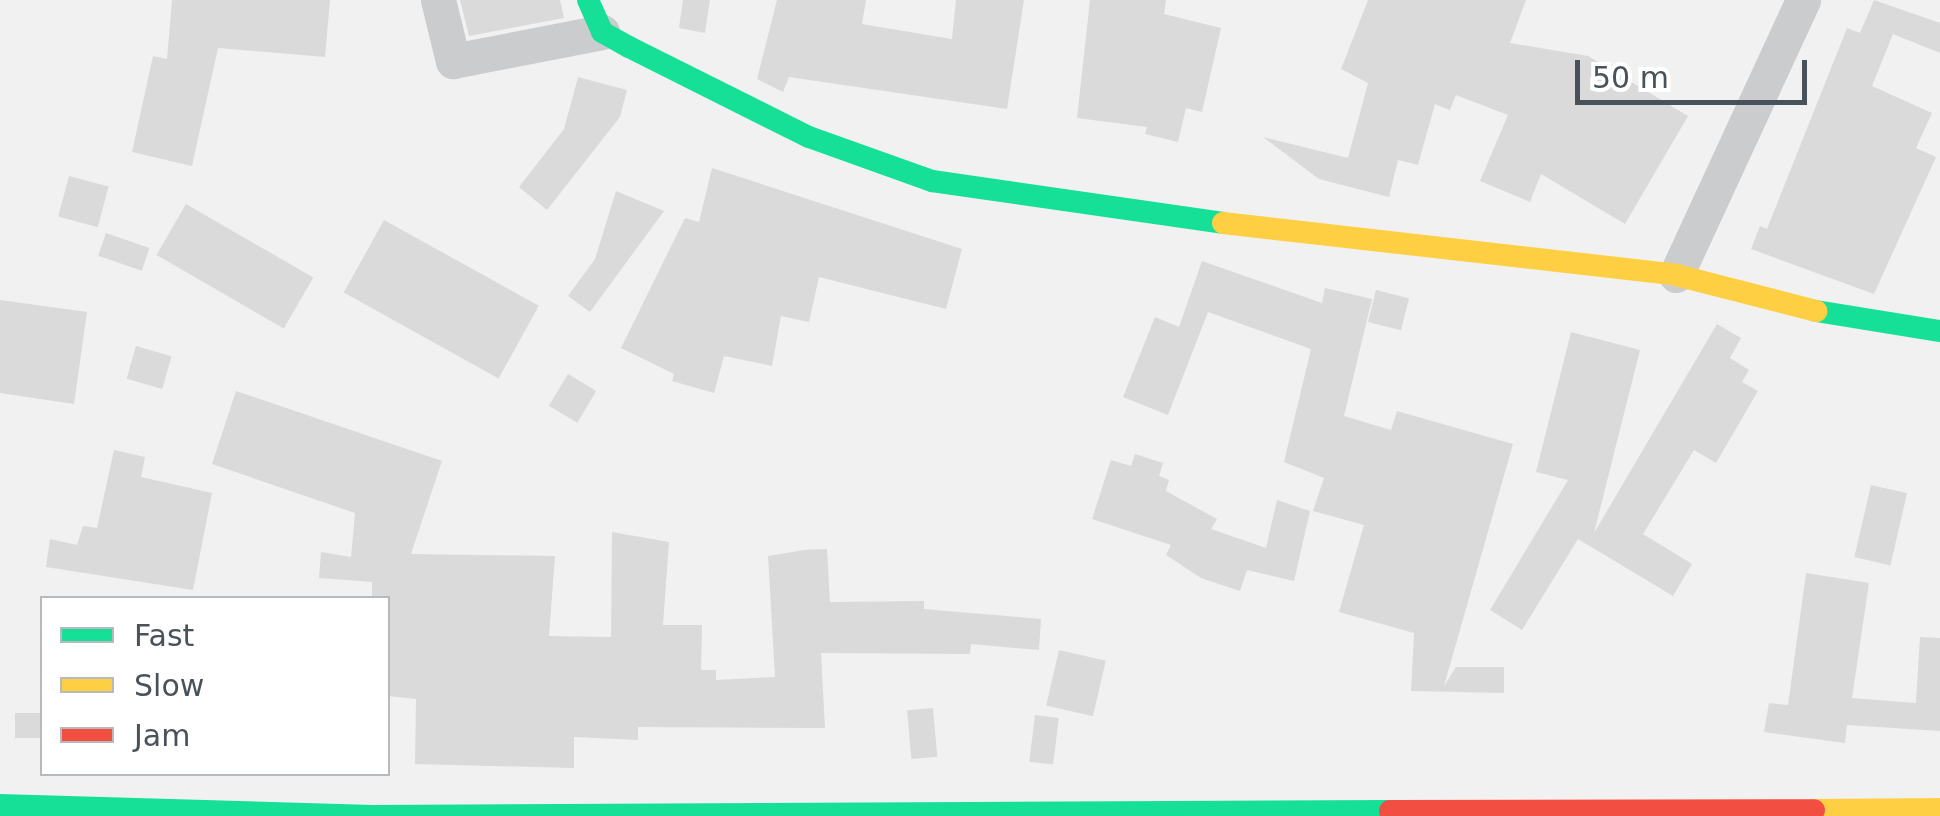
<!DOCTYPE html>
<html>
<head>
<meta charset="utf-8">
<style>
  body { margin:0 }
  #map { position:relative; width:1940px; height:816px; overflow:hidden; background:#f1f1f1; font-family:"DejaVu Sans",sans-serif }
  div>[style] { position:absolute }
  .building>* { inset:0; background:#dadadb; transform-origin:0 0 }
  .street>* { height:35px; margin:-17.5px; padding:0 17.5px; transform-origin:17.5px; border-radius:17.5px; background:#cbccce }
  .fast>* { height:22px; margin:-11px; padding:0 11px; transform-origin:11px; border-radius:11px; background:#16e098 }
  .slow>* { height:22px; margin:-11px; padding:0 11px; transform-origin:11px; border-radius:11px; background:#ffcf43 }
  .jam>* { height:22px; margin:-11px; padding:0 11px; transform-origin:11px; border-radius:11px; background:#f24e42 }
  span { translate:-50% -50%; white-space:nowrap; text-align:center; line-height:1.15; -webkit-text-stroke:8px #fff; paint-order:stroke }
  .legend { position:absolute; left:40px; top:596px; width:350px; height:180px; box-sizing:border-box; background:#fff; border:2px solid #b6babd; margin:0; padding:12px 18px; list-style:none; font-size:30px; color:#49525b }
  .legend li { display:flex; align-items:center; gap:20px; height:50px }
  .legend b { width:50px; border:2px solid #b6babd }
  .scale { position:absolute; left:1575px; top:60px; width:232px; height:45px; box-sizing:border-box; border:5px solid #49525b; border-top:0; padding-left:12px; font-size:30px; line-height:35px; white-space:nowrap; color:#49525b; -webkit-text-stroke:8px #fff; paint-order:stroke }
</style>
</head>
<body>
<div id="map">
  <div class="building">
    <i style="clip-path:polygon(172px 0,330px 0,325px 57px,218px 48px,192px 166px,132px 152px,153px 56px,167px 59px)"></i>
    <i style="clip-path:polygon(460px 0,560px 0,564px 18px,469px 36px)"></i>
    <i style="clip-path:polygon(683px 0,710px 0,705px 33px,679px 28px)"></i>
    <i style="clip-path:polygon(777px 0,866px 0,862px 24px,952px 39px,956px 0,1024px 0,1007px 109px,789px 77px,783px 92px,757px 79px)"></i>
    <i style="clip-path:polygon(1090px 0,1166px 0,1164px 14px,1221px 28px,1202px 112px,1186px 108px,1178px 142px,1145px 134px,1147px 127px,1077px 118px)"></i>
    <i style="clip-path:polygon(1368px 0,1526px 0,1510px 43px,1588px 56px,1688px 116px,1625px 224px,1541px 174px,1530px 202px,1480px 181px,1508px 115px,1456px 95px,1450px 110px,1435px 104px,1418px 165px,1398px 160px,1389px 197px,1319px 179px,1263px 137px,1348px 158px,1368px 83px,1341px 69px)"></i>
    <i style="clip-path:polygon(1874px 0,1940px 23px,1940px 53px,1893px 34px,1872px 86px,1932px 113px,1916px 148px,1936px 157px,1874px 294px,1751px 249px,1760px 226px,1767px 229px,1847px 28px,1860px 33px)"></i>
    <i style="clip-path:polygon(578px 77px,627px 90px,620px 117px,547px 210px,519px 187px,564px 129px)"></i>
    <i style="clip-path:polygon(712px 168px,962px 249px,946px 309px,819px 277px,809px 322px,781px 316px,772px 366px,724px 356px,714px 393px,672px 381px,674px 374px,621px 348px,685px 218px,699px 222px)"></i>
    <i style="left:69px;top:176px;width:41px;height:42px;rotate:15deg"></i>
    <i style="clip-path:polygon(616px 191px,664px 211px,590px 312px,568px 296px,595px 259px)"></i>
    <i style="left:186px;top:204px;width:147px;height:59px;rotate:30deg"></i>
    <i style="left:384px;top:220px;width:177px;height:83px;rotate:29deg"></i>
    <i style="left:106px;top:233px;width:46px;height:24px;rotate:19deg"></i>
    <i style="clip-path:polygon(1202px 261px,1322px 303px,1325px 288px,1372px 299px,1344px 416px,1391px 430px,1397px 411px,1513px 444px,1444px 686px,1456px 667px,1504px 667px,1504px 693px,1411px 691px,1414px 633px,1339px 612px,1364px 525px,1313px 511px,1324px 478px,1284px 462px,1311px 349px,1208px 312px,1168px 415px,1123px 397px,1155px 317px,1179px 327px)"></i>
    <i style="left:1376px;top:290px;width:34px;height:33px;rotate:14deg"></i>
    <i style="clip-path:polygon(0 300px,87px 312px,74px 404px,0 393px)"></i>
    <i style="clip-path:polygon(1717px 324px,1741px 338px,1730px 358px,1749px 370px,1742px 382px,1758px 391px,1716px 463px,1694px 450px,1643px 534px,1692px 564px,1673px 596px,1578px 539px,1522px 630px,1490px 610px,1568px 480px,1536px 472px,1571px 332px,1640px 350px,1594px 533px)"></i>
    <i style="left:136px;top:346px;width:37px;height:34px;rotate:16deg"></i>
    <i style="left:568px;top:374px;width:33px;height:37px;rotate:31deg"></i>
    <i style="clip-path:polygon(236px 391px,442px 461px,411px 554px,555px 556px,549px 636px,611px 637px,612px 532px,669px 542px,663px 625px,702px 625px,701px 670px,716px 670px,716px 680px,775px 677px,768px 556px,804px 550px,827px 549px,830px 602px,924px 601px,924px 609px,1041px 619px,1039px 650px,971px 644px,970px 654px,821px 653px,825px 728px,638px 727px,638px 740px,574px 737px,574px 768px,415px 764px,416px 699px,388px 696px,388px 598px,372px 598px,372px 582px,319px 578px,321px 552px,351px 557px,355px 513px,212px 464px)"></i>
    <i style="clip-path:polygon(114px 450px,145px 457px,141px 477px,212px 493px,193px 590px,46px 567px,50px 539px,77px 545px,83px 526px,97px 528px)"></i>
    <i style="clip-path:polygon(1135px 454px,1163px 463px,1159px 476px,1169px 480px,1166px 491px,1217px 519px,1211px 529px,1266px 548px,1277px 500px,1310px 511px,1294px 581px,1247px 570px,1240px 591px,1201px 578px,1166px 555px,1171px 545px,1092px 519px,1111px 460px,1131px 466px)"></i>
    <i style="left:1871px;top:485px;width:37px;height:74px;rotate:13deg"></i>
    <i style="clip-path:polygon(1806px 573px,1869px 583px,1852px 698px,1916px 703px,1920px 637px,1940px 638px,1940px 731px,1847px 725px,1845px 743px,1764px 732px,1769px 703px,1788px 705px)"></i>
    <i style="left:1059px;top:650px;width:48px;height:57px;rotate:13deg"></i>
    <i style="left:933px;top:708px;width:49px;height:26px;rotate:85deg"></i>
    <i style="left:15px;top:713px;width:27px;height:25px"></i>
    <i style="left:1035px;top:715px;width:24px;height:47px;rotate:7deg"></i>
  </div>
  <div class="street">
    <i style="left:438px;top:0;width:63px;rotate:76.2deg"></i>
    <i style="left:453px;top:61px;width:152px;rotate:-11deg"></i>
    <i style="left:1676px;top:275px;width:303px;rotate:-65.2deg"></i>
  </div>
  <div class="fast">
    <i style="left:588px;top:0;width:35px;rotate:66deg"></i>
    <i style="left:602px;top:32px;width:31px;rotate:29deg"></i>
    <i style="left:629px;top:47px;width:201px;rotate:26.6deg"></i>
    <i style="left:809px;top:137px;width:131px;rotate:19.7deg"></i>
    <i style="left:932px;top:181px;width:294px;rotate:8.2deg"></i>
    <i style="left:1816px;top:311px;width:126px;rotate:9.2deg"></i>
    <i style="left:0;top:805px;width:373px;rotate:1.7deg"></i>
    <i style="left:373px;top:816px;width:1017px;rotate:-0.28deg"></i>
  </div>
  <div class="slow">
    <i style="left:1223px;top:223px;width:456px;rotate:6.5deg"></i>
    <i style="left:1676px;top:275px;width:145px;rotate:14.4deg"></i>
    <i style="left:1814px;top:810px;width:126px;rotate:-0.5deg"></i>
  </div>
  <div class="jam">
    <i style="left:1390px;top:811px;width:424px;rotate:-0.1deg"></i>
  </div>
  <ul class="legend">
  <li><b style="height:12px;background:#16e098"></b>Fast</li>
  <li><b style="height:12px;background:#ffcf43"></b>Slow</li>
  <li><b style="height:12px;background:#f24e42"></b>Jam</li>
  </ul>
  <div class="scale">50 m</div>
</div>
</body>
</html>
